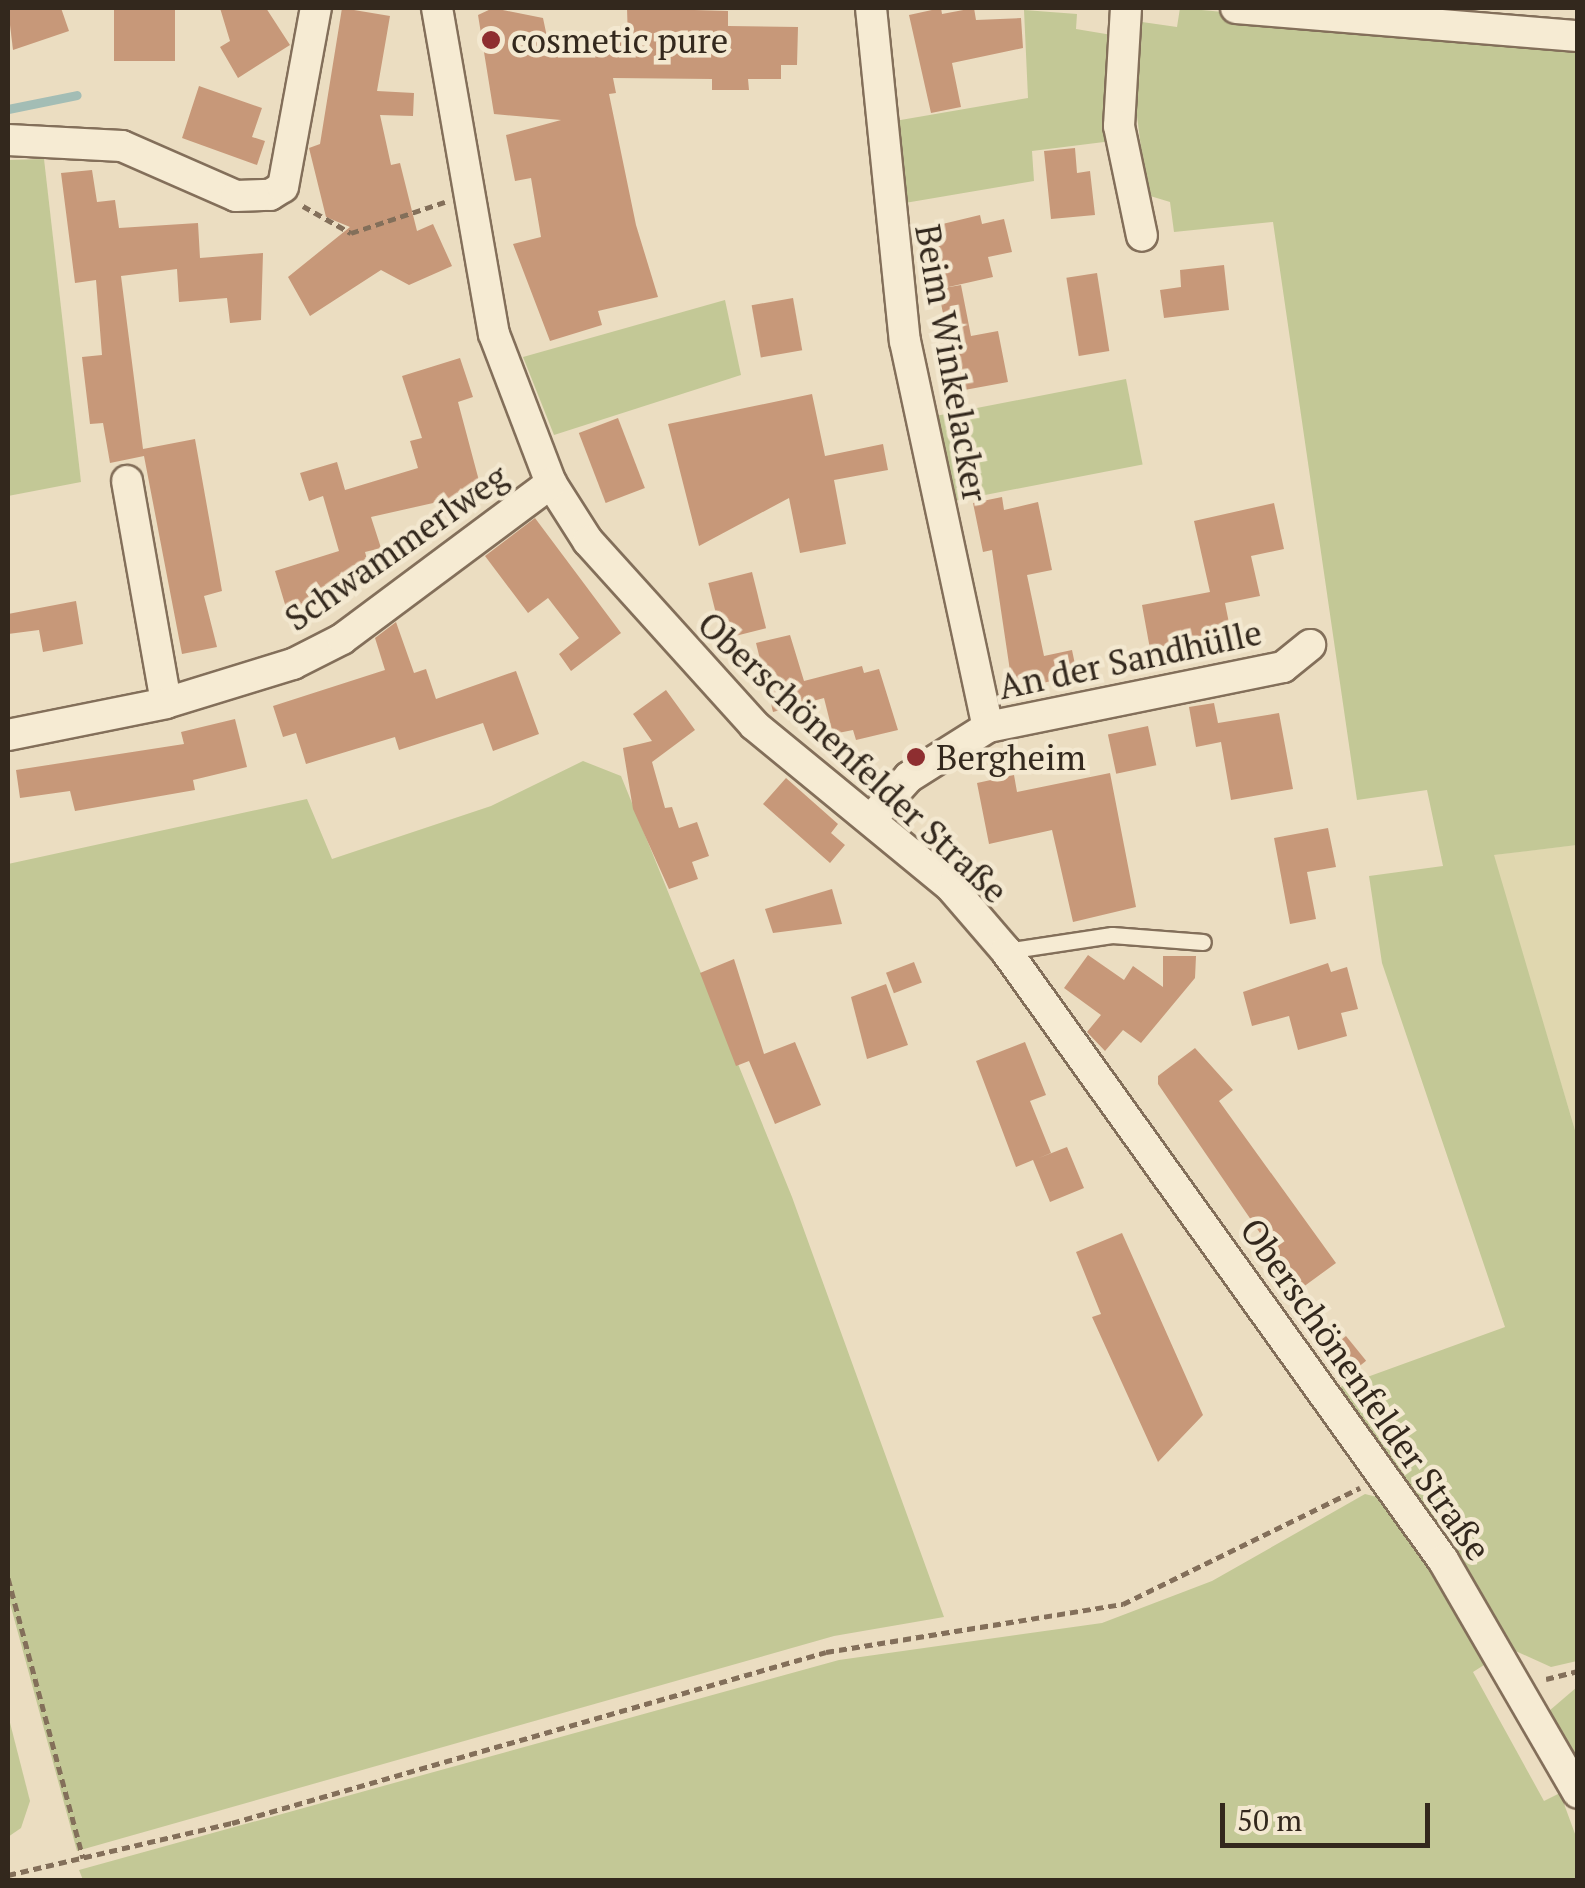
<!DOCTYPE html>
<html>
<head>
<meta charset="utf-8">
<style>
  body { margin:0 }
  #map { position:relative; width:1585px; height:1888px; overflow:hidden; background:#ebddc1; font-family:"PT Serif",serif }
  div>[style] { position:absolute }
  .farmland>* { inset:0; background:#e0d7af }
  .green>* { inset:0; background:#c3c896; transform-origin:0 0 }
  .stream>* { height:9px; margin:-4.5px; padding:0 4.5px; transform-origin:4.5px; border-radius:4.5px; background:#a3bdb5 }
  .building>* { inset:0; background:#c79879; transform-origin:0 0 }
  .path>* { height:5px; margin-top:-2.5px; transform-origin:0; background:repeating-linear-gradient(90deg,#836f5a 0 8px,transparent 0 13px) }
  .roads { filter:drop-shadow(2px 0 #836f5a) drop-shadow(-2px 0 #836f5a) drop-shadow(0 2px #836f5a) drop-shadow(0 -2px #836f5a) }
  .lane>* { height:15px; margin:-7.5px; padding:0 7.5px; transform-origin:7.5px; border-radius:7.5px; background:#f6ebd3 }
  .street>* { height:30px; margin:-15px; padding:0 15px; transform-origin:15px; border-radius:15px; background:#f6ebd3 }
  .dots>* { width:28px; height:28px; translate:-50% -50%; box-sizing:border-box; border:5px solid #f3e8d0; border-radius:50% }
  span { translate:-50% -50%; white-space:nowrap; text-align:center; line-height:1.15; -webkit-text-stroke:9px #f3e8d0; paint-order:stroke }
  .poi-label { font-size:35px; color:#33281d }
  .left { translate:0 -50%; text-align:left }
  .street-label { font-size:35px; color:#33281d }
  .frame { position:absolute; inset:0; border:10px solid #33281d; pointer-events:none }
  .scale { position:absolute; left:1220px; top:1803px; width:210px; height:45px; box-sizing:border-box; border:5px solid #33281d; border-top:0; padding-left:12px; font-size:30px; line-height:35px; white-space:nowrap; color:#33281d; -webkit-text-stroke:8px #f3e8d0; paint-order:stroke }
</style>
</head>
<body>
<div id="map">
  <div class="farmland">
    <i style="clip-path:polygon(1577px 845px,1577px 1137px,1493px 855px)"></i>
  </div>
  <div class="green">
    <i style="clip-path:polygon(1180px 8px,1577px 45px,1577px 845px,1494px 855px,1577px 1137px,1577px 1661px,1551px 1667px,1511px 1649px,1437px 1523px,1337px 1388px,1505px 1327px,1382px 963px,1369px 876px,1443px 866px,1427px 790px,1357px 800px,1273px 222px,1174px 232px,1170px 202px,1147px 195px,1136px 108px,1142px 22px,1177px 27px)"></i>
    <i style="clip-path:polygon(1024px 10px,1077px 14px,1076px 29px,1112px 35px,1112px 141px,1032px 151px,1034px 181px,899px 204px,889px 122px,1028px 98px)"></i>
    <i style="clip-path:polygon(44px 159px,81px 482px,8px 496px,8px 160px)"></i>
    <i style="clip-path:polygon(725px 300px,741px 375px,554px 435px,523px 357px)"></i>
    <i style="left:1126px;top:379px;width:87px;height:198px;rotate:79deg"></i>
    <i style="clip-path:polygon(583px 761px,621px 776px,792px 1197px,944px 1617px,834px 1636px,77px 1851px,8px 1596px,8px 864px,307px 799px,332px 859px,491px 806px)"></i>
    <i style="clip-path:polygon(1365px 1494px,1385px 1499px,1455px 1603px,1484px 1665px,1473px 1672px,1544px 1801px,1560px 1793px,1578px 1842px,1577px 1880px,83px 1880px,79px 1870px,839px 1660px,1102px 1623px,1212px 1581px)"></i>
    <i style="clip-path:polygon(1577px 1687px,1577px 1768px,1549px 1711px)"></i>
    <i style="clip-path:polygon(8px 1715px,30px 1801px,21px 1828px,8px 1837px)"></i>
  </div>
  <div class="stream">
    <i style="left:8px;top:109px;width:70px;rotate:-11.5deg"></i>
  </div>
  <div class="building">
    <i style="clip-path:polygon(8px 8px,61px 8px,69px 31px,13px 50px)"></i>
    <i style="left:114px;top:8px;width:61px;height:53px"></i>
    <i style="clip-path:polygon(220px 8px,266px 8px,290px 45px,238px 78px,220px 47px,230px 41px)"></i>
    <i style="clip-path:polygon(342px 8px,390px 16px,377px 91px,414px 93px,413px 116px,380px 115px,391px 165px,400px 163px,417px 231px,433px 224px,452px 266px,409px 285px,381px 270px,310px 316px,288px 277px,350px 227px,326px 217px,309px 148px,320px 144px)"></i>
    <i style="clip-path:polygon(493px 8px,543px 18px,551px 56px,628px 41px,627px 8px,728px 11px,728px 26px,798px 27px,797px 65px,781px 65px,781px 79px,748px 79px,749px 90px,712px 90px,712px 79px,613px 78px,616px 93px,609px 94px,636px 225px,658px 297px,598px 311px,602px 325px,550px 341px,513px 244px,541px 237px,531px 178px,515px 181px,506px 135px,561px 120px,494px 114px,478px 15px)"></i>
    <i style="clip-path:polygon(941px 8px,942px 14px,974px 8px,976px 20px,1021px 18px,1023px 48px,952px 63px,961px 107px,931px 113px,909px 15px)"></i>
    <i style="clip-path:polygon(199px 86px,262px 108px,252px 137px,265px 141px,257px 165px,182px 138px)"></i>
    <i style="clip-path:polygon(1075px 148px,1077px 173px,1090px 171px,1095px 215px,1051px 219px,1044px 151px)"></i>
    <i style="clip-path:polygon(92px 170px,97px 202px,115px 200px,119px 228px,198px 223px,200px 258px,263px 253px,261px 320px,230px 323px,227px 298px,179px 302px,177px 269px,121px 276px,143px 449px,195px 439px,222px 591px,204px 596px,217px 647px,182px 654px,144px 456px,110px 463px,103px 423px,90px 424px,82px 357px,102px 355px,96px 280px,75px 283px,61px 173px)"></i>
    <i style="clip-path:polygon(980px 215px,982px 224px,1004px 219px,1012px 252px,988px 257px,993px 277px,944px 288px,930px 227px)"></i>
    <i style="clip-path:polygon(1224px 265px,1229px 310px,1164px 318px,1160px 290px,1181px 287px,1180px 270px)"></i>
    <i style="left:1097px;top:273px;width:79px;height:31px;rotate:81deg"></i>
    <i style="clip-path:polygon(961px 285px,971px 336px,998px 331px,1008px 382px,959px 391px,938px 289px)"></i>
    <i style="left:793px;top:298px;width:53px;height:42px;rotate:80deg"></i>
    <i style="clip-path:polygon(460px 358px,473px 397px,458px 402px,482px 492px,371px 517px,381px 548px,365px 552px,372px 577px,287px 611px,275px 571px,339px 551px,323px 496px,309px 501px,300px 473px,337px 462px,345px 490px,418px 468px,410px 441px,422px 438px,402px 376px)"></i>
    <i style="clip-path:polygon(812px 394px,825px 456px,883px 444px,888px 470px,834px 480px,846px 544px,800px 553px,789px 498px,699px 546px,668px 424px)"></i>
    <i style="left:618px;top:418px;width:75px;height:42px;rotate:69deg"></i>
    <i style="clip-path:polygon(1002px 497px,1004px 510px,1038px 502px,1052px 570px,1027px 575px,1044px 656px,1072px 650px,1077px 674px,1013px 691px,992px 550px,983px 552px,973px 503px)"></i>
    <i style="clip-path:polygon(1274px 503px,1284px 549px,1251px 556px,1260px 596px,1225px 603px,1231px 633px,1150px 649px,1142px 605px,1210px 592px,1194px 521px)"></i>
    <i style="clip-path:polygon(535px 518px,621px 633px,571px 671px,559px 654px,579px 638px,548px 598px,528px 613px,485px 556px)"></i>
    <i style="left:752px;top:572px;width:58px;height:45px;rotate:76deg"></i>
    <i style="clip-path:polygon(76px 601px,83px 644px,43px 652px,39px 630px,8px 634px,8px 614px)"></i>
    <i style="clip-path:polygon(396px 622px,414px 673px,426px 669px,436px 699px,516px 671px,539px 734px,493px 751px,483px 723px,399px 750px,395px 737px,306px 764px,296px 733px,283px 737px,273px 706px,385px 670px,375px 638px)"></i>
    <i style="clip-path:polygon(790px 635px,804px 681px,862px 666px,864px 673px,879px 669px,898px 730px,856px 740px,853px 730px,833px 734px,824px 698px,773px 712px,756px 643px)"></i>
    <i style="clip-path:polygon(666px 690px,695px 730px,652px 762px,665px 808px,672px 807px,679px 828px,697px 822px,709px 856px,692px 862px,698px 879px,669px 889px,633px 809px,623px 748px,652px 741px,633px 714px)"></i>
    <i style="clip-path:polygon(1214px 703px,1218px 723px,1279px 713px,1293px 789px,1231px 800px,1221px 742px,1196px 747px,1189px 707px)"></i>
    <i style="clip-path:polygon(235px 719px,247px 767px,193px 780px,195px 790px,75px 811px,70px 791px,20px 798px,16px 770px,184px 744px,181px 732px)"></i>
    <i style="left:1148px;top:726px;width:40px;height:41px;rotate:78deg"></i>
    <i style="clip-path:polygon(1110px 773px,1136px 907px,1073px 922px,1052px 830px,989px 844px,977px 783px,1014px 775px,1017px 792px)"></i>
    <i style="clip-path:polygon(786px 778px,838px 824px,831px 833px,845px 845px,830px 863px,763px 804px)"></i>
    <i style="clip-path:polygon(1328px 828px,1336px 867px,1307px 872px,1316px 919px,1290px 924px,1274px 838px)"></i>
    <i style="clip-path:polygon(832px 889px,842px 924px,773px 933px,765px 909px)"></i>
    <i style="clip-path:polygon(1088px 955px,1124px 980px,1133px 966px,1163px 987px,1163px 956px,1196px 956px,1195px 978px,1141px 1043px,1123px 1030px,1105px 1051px,1087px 1032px,1101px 1015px,1064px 988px)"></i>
    <i style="clip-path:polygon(734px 959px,764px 1054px,795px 1042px,821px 1105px,775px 1124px,749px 1061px,736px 1066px,700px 973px)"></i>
    <i style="left:914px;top:962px;width:22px;height:30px;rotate:69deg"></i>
    <i style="clip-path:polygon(1328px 963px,1331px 972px,1347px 967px,1358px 1009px,1341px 1013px,1347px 1036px,1298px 1050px,1289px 1016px,1252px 1026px,1243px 992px)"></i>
    <i style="clip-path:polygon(886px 984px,908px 1045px,867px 1059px,851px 997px)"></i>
    <i style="clip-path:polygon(1025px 1042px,1046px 1095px,1030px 1101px,1051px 1153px,1039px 1158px,1067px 1147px,1084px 1188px,1050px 1202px,1033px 1160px,1016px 1167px,976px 1061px)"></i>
    <i style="clip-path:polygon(1195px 1048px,1233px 1090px,1219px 1101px,1336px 1263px,1299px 1290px,1158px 1084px,1158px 1076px)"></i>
    <i style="clip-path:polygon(1122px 1233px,1203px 1415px,1158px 1462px,1092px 1317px,1101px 1314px,1076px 1252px)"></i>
    <i style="left:1346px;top:1336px;width:32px;height:25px;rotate:51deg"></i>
  </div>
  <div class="path">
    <i style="left:303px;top:206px;width:55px;rotate:29.4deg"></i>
    <i style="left:351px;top:233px;width:99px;rotate:-18.3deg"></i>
    <i style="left:8px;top:1578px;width:290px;rotate:75deg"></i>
    <i style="left:1546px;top:1679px;width:33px;rotate:-14deg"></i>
    <i style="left:8px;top:1875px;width:230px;rotate:-13.1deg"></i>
    <i style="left:232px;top:1823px;width:618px;rotate:-16.06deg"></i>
    <i style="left:826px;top:1652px;width:301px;rotate:-9.2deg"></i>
    <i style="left:1123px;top:1604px;width:264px;rotate:-26.1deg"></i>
  </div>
  <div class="roads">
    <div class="lane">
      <i style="left:1006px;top:951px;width:107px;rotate:-8.6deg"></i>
      <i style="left:1112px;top:935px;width:91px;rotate:4.4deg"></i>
    </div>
    <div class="street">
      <i style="left:437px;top:8px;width:331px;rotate:80.1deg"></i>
      <i style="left:494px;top:334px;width:160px;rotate:69.1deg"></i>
      <i style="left:551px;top:483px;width:69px;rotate:57.5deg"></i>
      <i style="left:588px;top:541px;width:248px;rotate:47.9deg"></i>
      <i style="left:754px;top:725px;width:255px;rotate:39.4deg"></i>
      <i style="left:951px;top:887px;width:84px;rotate:49.3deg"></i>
      <i style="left:1006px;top:951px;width:750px;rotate:54.34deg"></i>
      <i style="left:1443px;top:1560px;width:269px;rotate:59.9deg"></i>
      <i style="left:871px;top:8px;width:335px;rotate:84.2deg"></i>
      <i style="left:905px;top:341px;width:395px;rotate:77.9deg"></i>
      <i style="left:1126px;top:8px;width:118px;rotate:93.4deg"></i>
      <i style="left:1119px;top:126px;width:112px;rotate:78.2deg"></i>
      <i style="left:1236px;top:8px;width:343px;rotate:4.7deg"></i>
      <i style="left:8px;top:140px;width:114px;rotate:3deg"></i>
      <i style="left:122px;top:146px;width:124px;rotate:23.7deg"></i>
      <i style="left:236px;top:196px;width:34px;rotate:-2deg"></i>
      <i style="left:270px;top:195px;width:15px;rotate:-32deg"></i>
      <i style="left:283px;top:187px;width:182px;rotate:-79.6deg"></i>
      <i style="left:127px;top:481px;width:225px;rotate:80deg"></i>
      <i style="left:8px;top:735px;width:161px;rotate:-11.4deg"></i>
      <i style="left:166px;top:703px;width:133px;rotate:-17.1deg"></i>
      <i style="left:293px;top:664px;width:55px;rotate:-27deg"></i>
      <i style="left:342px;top:639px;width:261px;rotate:-36.7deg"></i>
      <i style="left:871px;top:819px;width:57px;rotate:-47.9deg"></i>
      <i style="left:909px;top:777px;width:93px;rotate:-32.3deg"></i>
      <i style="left:988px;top:727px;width:301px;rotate:-11.5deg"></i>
      <i style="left:1283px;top:667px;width:35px;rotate:-39deg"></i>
    </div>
  </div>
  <div class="dots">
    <i style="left:491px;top:40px;background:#8e2e30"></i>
    <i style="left:916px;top:757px;background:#8e2e30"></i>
  </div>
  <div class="poi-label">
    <span class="left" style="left:511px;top:40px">cosmetic pure</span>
    <span class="left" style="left:936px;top:757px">Bergheim</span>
  </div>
  <div class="street-label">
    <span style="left:952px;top:363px;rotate:80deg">Beim Winkelacker</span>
    <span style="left:396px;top:547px;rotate:-35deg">Schwammerlweg</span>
    <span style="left:1130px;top:659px;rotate:-12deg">An der Sandhülle</span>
    <span style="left:853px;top:757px;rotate:43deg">Oberschönenfelder Straße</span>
    <span style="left:1366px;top:1389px;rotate:55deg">Oberschönenfelder Straße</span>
  </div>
  <div class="frame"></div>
  <div class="scale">50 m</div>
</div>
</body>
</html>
